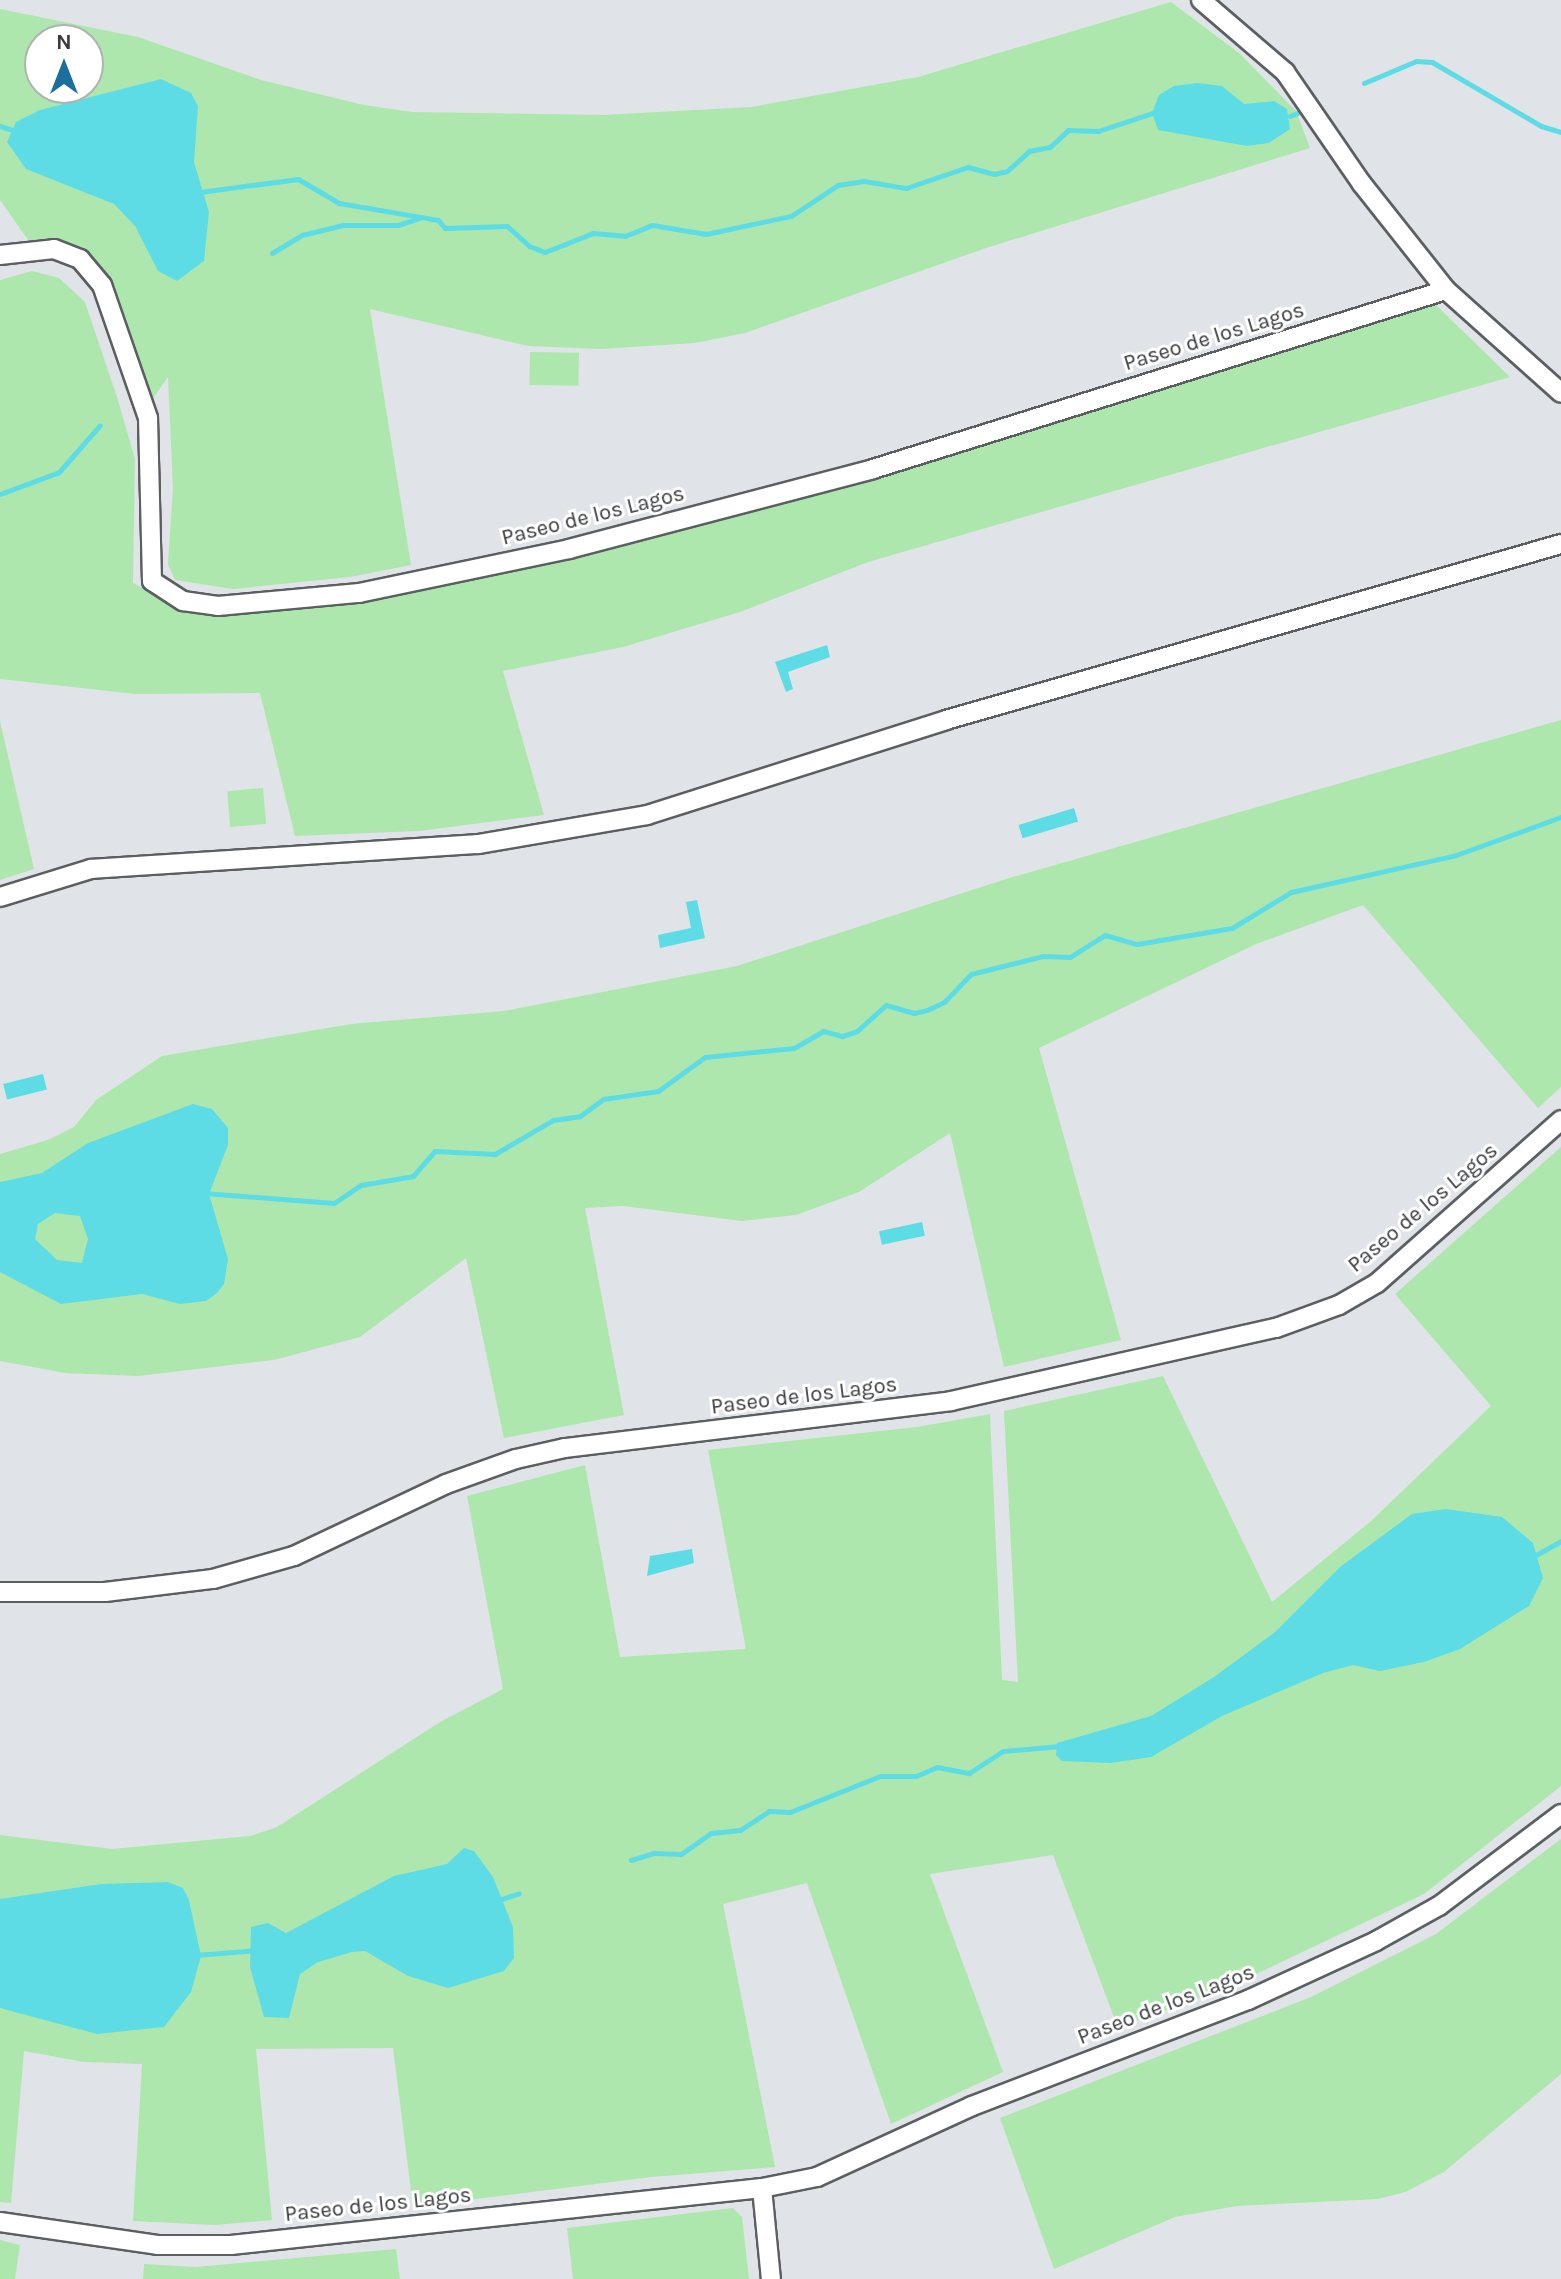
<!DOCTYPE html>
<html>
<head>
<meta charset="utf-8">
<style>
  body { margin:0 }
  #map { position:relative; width:1561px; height:2279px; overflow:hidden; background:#e0e3e7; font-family:Karla,sans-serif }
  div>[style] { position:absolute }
  .green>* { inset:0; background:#aee7ae; transform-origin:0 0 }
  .water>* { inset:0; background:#5edce5; transform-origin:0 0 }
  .stream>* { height:5px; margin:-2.5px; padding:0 2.5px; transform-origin:2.5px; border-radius:2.5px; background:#5edce5 }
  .roads { filter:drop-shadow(2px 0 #5c5f62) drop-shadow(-2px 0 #5c5f62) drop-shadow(0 2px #5c5f62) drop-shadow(0 -2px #5c5f62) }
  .street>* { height:18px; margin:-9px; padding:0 9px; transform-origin:9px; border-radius:9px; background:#fff }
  span { translate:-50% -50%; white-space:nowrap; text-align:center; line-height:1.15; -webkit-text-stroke:6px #fff; paint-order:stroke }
  .street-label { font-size:22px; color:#3a3b3d }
  .north { position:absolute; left:24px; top:24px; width:80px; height:80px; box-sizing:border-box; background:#fff; border:2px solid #b0b1b1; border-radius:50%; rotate:0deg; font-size:22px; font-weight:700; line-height:32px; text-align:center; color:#3a3b3d }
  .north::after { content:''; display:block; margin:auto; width:28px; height:36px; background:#1c6e9f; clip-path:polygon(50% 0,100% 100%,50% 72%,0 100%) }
</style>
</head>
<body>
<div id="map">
  <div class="green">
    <i style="clip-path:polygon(evenodd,1171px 2px,1239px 53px,1296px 111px,1310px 148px,986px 248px,745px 333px,695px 343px,600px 349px,528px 346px,370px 309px,411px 565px,350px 577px,233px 589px,175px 580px,168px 564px,173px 488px,168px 377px,151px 401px,126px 318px,110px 287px,51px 242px,28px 240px,0 200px,0 9px,138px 37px,261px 80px,364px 105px,412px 112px,603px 115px,751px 107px,918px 77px,1171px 2px,40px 40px,88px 40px,88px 88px,40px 88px,40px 40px)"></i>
    <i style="clip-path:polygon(32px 271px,59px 278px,85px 302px,117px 397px,135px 459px,133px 583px,179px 607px,234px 612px,366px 597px,608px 548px,773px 505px,1432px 301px,1510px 377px,868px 562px,740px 612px,623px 647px,503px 671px,544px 815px,419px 831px,295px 836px,260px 693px,135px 694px,0 679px,0 280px)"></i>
    <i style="left:530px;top:352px;width:49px;height:33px;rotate:1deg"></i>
    <i style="clip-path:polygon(1561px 720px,1561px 1087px,1538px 1108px,1363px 905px,1256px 944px,1039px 1048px,1121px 1340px,1004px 1367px,950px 1133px,859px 1192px,796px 1215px,742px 1221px,623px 1206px,585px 1208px,624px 1415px,504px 1438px,466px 1258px,360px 1337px,274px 1360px,138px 1376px,65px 1373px,0 1361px,0 1154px,48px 1140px,74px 1127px,96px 1100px,162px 1056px,351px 1024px,504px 1011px,737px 966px,1006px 879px)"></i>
    <i style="clip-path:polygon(0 721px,34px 869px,0 880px)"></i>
    <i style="left:263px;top:788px;width:36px;height:36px;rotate:85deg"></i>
    <i style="clip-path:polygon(1561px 1147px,1561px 1786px,1424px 1894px,1231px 1986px,1118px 2028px,1053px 1855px,930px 1874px,1003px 2072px,891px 2124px,807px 1883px,723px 1904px,775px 2167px,651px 2177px,413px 2207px,393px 2048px,256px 2049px,272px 2220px,214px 2225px,133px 2221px,142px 2064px,84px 2062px,24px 2051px,11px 2203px,0 2202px,0 1835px,112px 1849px,250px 1836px,277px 1827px,440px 1722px,503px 1689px,467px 1496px,585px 1465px,620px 1657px,746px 1649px,708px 1450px,917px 1427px,990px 1414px,1002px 1680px,1018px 1682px,1004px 1411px,1163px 1376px,1272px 1602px,1370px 1522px,1491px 1406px,1395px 1294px)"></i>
    <i style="clip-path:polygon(1561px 1839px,1561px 2074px,1444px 2172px,1405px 2192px,1378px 2199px,1237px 2206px,1175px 2217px,1054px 2269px,1000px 2118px,1311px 1997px,1436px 1934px)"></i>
    <i style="clip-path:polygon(733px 2208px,742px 2217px,749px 2279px,573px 2279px,567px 2228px)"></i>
    <i style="clip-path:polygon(0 2240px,20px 2245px,15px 2279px,0 2279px)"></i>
    <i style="clip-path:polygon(396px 2249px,400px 2279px,143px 2279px,144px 2264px,196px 2267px)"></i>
  </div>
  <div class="water">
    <i style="clip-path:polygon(161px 79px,191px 93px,198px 106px,194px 162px,209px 212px,204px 261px,177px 281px,158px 271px,135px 226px,114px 204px,26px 169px,7px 142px,16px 122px,40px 110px)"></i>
    <i style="clip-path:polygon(1197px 83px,1222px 86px,1244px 104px,1274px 101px,1287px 109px,1290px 129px,1269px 143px,1247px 146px,1158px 130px,1152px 113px,1159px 95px,1174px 86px)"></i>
    <i style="clip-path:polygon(827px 645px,830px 657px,788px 672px,793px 689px,786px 692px,775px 662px)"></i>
    <i style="left:1074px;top:808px;width:14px;height:58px;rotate:73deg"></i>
    <i style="clip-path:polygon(697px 900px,705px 938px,660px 948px,658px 935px,691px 928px,686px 902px)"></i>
    <i style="left:43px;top:1074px;width:16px;height:41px;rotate:76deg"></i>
    <i style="clip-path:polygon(evenodd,193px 1104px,212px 1109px,228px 1128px,228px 1145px,209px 1194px,228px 1259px,224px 1284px,216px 1294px,206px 1301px,180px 1304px,142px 1294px,61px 1304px,0 1272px,0 1182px,42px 1173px,88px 1143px,193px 1104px,55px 1213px,80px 1216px,88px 1239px,82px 1263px,57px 1260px,35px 1239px,38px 1224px,55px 1213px)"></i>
    <i style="left:922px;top:1222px;width:14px;height:44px;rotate:78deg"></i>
    <i style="clip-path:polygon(1446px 1509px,1502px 1517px,1533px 1543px,1543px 1578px,1529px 1606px,1460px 1649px,1424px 1662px,1380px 1671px,1353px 1665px,1323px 1673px,1222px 1716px,1151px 1757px,1111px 1763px,1062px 1761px,1056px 1755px,1057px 1743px,1151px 1716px,1214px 1677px,1275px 1632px,1340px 1567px,1382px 1536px,1412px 1514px)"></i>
    <i style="clip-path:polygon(692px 1549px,694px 1563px,647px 1576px,650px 1556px)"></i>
    <i style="clip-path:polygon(464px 1848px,474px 1851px,493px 1877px,513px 1927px,514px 1958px,504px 1971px,448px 1988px,408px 1976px,365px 1951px,352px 1952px,318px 1962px,300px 1974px,289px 2018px,264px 2017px,250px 1967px,251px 1927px,268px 1923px,286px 1933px,394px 1876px,447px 1864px)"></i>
    <i style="clip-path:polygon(168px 1882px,183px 1888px,189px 1900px,201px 1956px,191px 1992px,164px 2027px,97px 2034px,0 2008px,0 1899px,101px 1884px)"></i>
  </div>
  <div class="stream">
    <i style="left:1364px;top:83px;width:56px;rotate:-22.9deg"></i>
    <i style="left:1416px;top:61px;width:16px;rotate:4deg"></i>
    <i style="left:1432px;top:62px;width:126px;rotate:30.4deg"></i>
    <i style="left:1541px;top:126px;width:21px;rotate:17deg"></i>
    <i style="left:1290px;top:116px;width:8px;rotate:-23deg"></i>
    <i style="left:0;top:126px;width:19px;rotate:18deg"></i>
    <i style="left:200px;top:192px;width:99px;rotate:-7.6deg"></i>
    <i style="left:298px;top:179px;width:48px;rotate:30.3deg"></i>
    <i style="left:339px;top:203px;width:100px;rotate:9.7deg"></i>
    <i style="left:438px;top:220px;width:11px;rotate:49deg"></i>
    <i style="left:445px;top:228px;width:62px;rotate:-1.8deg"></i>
    <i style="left:507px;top:226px;width:30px;rotate:42deg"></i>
    <i style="left:529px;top:246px;width:17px;rotate:21deg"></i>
    <i style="left:545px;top:252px;width:52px;rotate:-21.6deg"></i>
    <i style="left:593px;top:233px;width:32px;rotate:5deg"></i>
    <i style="left:625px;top:236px;width:29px;rotate:-22deg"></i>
    <i style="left:652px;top:225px;width:55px;rotate:9.5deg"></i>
    <i style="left:706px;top:234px;width:87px;rotate:-12deg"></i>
    <i style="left:791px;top:216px;width:56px;rotate:-33.4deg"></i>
    <i style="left:838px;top:185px;width:26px;rotate:-9deg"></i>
    <i style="left:864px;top:181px;width:43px;rotate:9.5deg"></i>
    <i style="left:906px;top:188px;width:65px;rotate:-18.7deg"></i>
    <i style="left:968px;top:167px;width:27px;rotate:15deg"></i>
    <i style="left:994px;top:174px;width:13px;rotate:-13deg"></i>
    <i style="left:1007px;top:171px;width:30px;rotate:-42deg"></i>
    <i style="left:1029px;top:151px;width:21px;rotate:-11deg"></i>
    <i style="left:1050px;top:147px;width:25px;rotate:-43deg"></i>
    <i style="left:1068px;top:130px;width:30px;rotate:2deg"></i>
    <i style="left:1098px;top:131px;width:57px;rotate:-18.4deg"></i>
    <i style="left:272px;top:253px;width:35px;rotate:-31deg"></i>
    <i style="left:302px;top:235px;width:42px;rotate:-13.7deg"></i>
    <i style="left:343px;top:225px;width:55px"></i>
    <i style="left:398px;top:225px;width:22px;rotate:-18deg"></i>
    <i style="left:0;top:494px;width:63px;rotate:-20.4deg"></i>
    <i style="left:59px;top:472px;width:62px;rotate:-48.9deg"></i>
    <i style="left:204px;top:1193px;width:130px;rotate:4.4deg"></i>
    <i style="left:334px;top:1203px;width:32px;rotate:-34deg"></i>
    <i style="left:361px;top:1185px;width:53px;rotate:-9.8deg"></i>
    <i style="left:413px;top:1176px;width:33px;rotate:-49deg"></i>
    <i style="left:435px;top:1151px;width:60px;rotate:2.9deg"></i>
    <i style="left:495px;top:1154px;width:67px;rotate:-30.4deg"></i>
    <i style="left:553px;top:1120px;width:27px;rotate:-8deg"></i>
    <i style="left:580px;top:1116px;width:29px;rotate:-36deg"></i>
    <i style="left:603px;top:1099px;width:56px;rotate:-8.3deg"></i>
    <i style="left:658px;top:1091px;width:58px;rotate:-35.9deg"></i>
    <i style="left:705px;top:1057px;width:89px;rotate:-5.8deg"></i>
    <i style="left:794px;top:1048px;width:34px;rotate:-30deg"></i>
    <i style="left:823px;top:1031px;width:20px;rotate:15deg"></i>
    <i style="left:842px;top:1036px;width:16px;rotate:-18deg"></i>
    <i style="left:857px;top:1031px;width:39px;rotate:-42deg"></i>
    <i style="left:886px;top:1005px;width:29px;rotate:16deg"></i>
    <i style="left:914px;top:1013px;width:13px;rotate:-13deg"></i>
    <i style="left:927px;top:1010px;width:19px;rotate:-25deg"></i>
    <i style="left:944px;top:1002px;width:39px;rotate:-46deg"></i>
    <i style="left:971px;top:974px;width:74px;rotate:-14deg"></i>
    <i style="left:1043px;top:956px;width:27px;rotate:2deg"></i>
    <i style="left:1070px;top:957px;width:41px;rotate:-32.2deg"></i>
    <i style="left:1105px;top:935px;width:33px;rotate:16deg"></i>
    <i style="left:1137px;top:944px;width:96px;rotate:-9.6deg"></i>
    <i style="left:1232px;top:928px;width:69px;rotate:-31.4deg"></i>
    <i style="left:1291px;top:892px;width:169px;rotate:-12.6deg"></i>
    <i style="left:1456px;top:855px;width:112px;rotate:-19.9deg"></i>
    <i style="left:1534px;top:1556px;width:31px;rotate:-29deg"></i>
    <i style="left:631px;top:1860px;width:24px;rotate:-17deg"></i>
    <i style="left:654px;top:1853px;width:27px;rotate:2deg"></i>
    <i style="left:681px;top:1854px;width:37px;rotate:-35deg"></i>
    <i style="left:711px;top:1833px;width:29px;rotate:-6deg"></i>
    <i style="left:740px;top:1830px;width:35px;rotate:-33deg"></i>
    <i style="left:769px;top:1811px;width:21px;rotate:3deg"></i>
    <i style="left:790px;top:1812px;width:97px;rotate:-21.8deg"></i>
    <i style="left:880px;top:1776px;width:36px"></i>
    <i style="left:916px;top:1776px;width:23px;rotate:-23deg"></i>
    <i style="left:937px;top:1767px;width:33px;rotate:11deg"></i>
    <i style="left:969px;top:1773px;width:40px;rotate:-32.9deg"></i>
    <i style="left:1003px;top:1751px;width:57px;rotate:-5deg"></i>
    <i style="left:495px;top:1901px;width:25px;rotate:-18deg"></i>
    <i style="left:195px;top:1955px;width:64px;rotate:-4.5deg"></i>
  </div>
  <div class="roads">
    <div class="street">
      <i style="left:1201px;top:0;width:111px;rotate:40.6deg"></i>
      <i style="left:1285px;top:72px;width:136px;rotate:55.5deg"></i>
      <i style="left:1362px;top:184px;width:135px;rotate:51.6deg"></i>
      <i style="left:1446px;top:290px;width:154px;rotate:41.8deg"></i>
      <i style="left:0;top:255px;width:54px;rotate:-6.3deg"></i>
      <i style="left:54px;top:249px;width:28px;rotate:21deg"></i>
      <i style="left:80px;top:259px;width:34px;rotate:50deg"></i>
      <i style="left:102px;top:285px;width:141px;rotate:70.9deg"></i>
      <i style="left:148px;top:418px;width:163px;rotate:88.6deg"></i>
      <i style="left:152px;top:581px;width:37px;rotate:33deg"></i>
      <i style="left:183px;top:601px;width:35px;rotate:8deg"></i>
      <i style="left:218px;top:606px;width:142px;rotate:-5.3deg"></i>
      <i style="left:359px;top:593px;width:215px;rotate:-11.8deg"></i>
      <i style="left:569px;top:549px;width:314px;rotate:-14.7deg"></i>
      <i style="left:873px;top:469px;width:600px;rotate:-17.35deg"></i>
      <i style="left:0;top:897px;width:95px;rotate:-17.1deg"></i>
      <i style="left:91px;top:869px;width:388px;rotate:-3.7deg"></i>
      <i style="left:478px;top:844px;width:171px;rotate:-9.7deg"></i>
      <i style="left:647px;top:815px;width:314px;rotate:-17.6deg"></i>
      <i style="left:946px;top:720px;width:640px;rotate:-15.97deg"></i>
      <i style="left:0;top:1592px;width:105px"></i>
      <i style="left:105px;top:1592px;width:109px;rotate:-6.9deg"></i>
      <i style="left:213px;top:1579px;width:84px;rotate:-15.9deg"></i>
      <i style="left:294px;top:1556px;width:168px;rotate:-25.3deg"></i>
      <i style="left:446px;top:1484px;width:74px;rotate:-19.7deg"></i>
      <i style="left:516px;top:1459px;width:50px;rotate:-12.7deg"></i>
      <i style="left:565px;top:1448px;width:389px;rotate:-6.9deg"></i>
      <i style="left:951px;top:1401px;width:333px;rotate:-12.7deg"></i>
      <i style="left:1276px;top:1328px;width:67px;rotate:-20.1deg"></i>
      <i style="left:1339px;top:1305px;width:44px;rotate:-30.1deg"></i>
      <i style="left:1377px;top:1283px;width:246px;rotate:-41.5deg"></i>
      <i style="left:762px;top:2188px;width:91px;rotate:84.4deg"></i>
      <i style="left:0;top:2222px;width:159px;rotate:8.3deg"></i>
      <i style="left:157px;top:2245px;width:74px"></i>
      <i style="left:231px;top:2245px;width:534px;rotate:-6.13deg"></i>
      <i style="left:762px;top:2188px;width:56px;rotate:-11.3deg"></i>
      <i style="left:817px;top:2177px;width:170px;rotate:-24.6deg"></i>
      <i style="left:972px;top:2106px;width:296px;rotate:-21deg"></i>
      <i style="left:1248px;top:2000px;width:141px;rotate:-24.7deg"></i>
      <i style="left:1376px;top:1941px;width:72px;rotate:-29.1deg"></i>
      <i style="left:1439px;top:1906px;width:153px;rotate:-37deg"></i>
    </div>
  </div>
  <div class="street-label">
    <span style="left:1214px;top:337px;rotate:-17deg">Paseo de los Lagos</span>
    <span style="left:593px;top:516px;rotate:-14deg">Paseo de los Lagos</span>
    <span style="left:1423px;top:1208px;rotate:-40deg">Paseo de los Lagos</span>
    <span style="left:804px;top:1396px;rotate:-7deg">Paseo de los Lagos</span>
    <span style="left:1166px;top:2005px;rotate:-21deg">Paseo de los Lagos</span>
    <span style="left:378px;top:2205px;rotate:-6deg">Paseo de los Lagos</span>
  </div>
  <div class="north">N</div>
</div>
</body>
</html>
